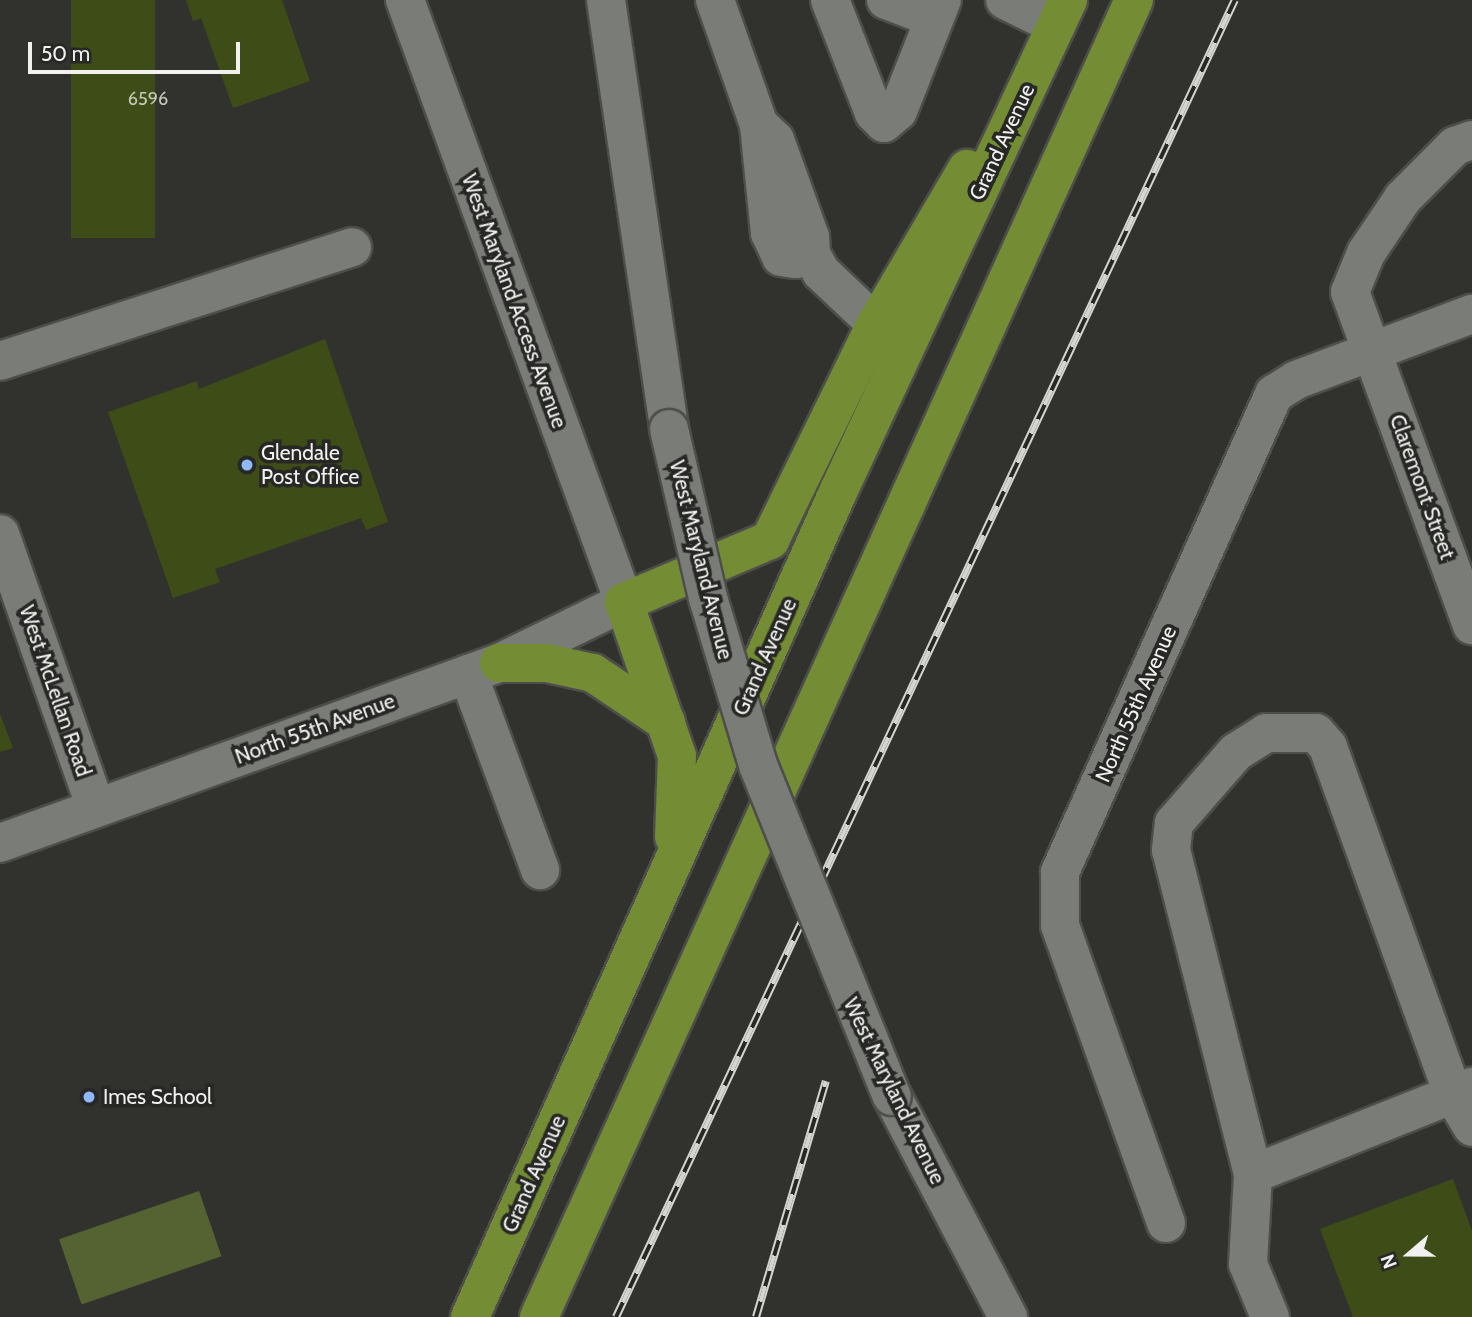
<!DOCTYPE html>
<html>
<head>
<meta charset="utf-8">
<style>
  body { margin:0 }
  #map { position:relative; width:1472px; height:1317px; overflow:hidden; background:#31322e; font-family:Cabin,sans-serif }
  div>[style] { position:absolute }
  .green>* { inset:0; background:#546331; transform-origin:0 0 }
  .building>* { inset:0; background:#3e4c17; transform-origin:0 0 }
  .roads { filter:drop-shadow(2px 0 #4d4e4a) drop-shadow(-2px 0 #4d4e4a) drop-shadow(0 2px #4d4e4a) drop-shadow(0 -2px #4d4e4a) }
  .minor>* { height:38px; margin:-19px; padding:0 19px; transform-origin:19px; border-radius:19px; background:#7a7c77 }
  .highway>* { height:38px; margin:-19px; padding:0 19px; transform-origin:19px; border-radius:19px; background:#748c34 }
  .rail>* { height:8px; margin-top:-4px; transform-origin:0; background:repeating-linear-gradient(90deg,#272825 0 16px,#d4d5d1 0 32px); box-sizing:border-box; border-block:2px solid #d4d5d1 }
  .bridges { filter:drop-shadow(2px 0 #4d4e4a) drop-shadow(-2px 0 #4d4e4a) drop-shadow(0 2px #4d4e4a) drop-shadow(0 -2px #4d4e4a) }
  .minor-bridge>* { height:38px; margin:-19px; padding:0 19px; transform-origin:19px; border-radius:19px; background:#7a7c77 }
  .dots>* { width:19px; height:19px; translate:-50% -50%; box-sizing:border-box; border:4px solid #272825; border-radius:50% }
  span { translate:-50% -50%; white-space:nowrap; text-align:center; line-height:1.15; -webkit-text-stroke:7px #272825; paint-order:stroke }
  .number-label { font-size:18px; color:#c4c8b9 }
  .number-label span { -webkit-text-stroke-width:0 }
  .street-label { font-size:21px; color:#f1f2ef }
  .poi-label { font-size:21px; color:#f1f2ef }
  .left { translate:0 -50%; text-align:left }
  .north { position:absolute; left:1374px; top:1219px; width:70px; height:70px; -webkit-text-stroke:5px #272825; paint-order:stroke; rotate:250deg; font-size:19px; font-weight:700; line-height:28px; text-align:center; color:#f1f2ef }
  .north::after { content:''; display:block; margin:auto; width:24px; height:32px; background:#f1f2ef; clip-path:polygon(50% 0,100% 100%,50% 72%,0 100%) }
  .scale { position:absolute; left:28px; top:42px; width:212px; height:32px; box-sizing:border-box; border:4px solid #f1f2ef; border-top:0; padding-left:9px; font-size:21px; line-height:24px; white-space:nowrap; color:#f1f2ef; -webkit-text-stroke:5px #272825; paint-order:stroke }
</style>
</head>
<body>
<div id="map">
  <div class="green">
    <i style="left:199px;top:1191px;width:69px;height:148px;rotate:71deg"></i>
  </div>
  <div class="building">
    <i style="left:71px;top:0;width:84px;height:238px"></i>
    <i style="clip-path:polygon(186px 0,282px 0,310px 81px,233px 108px,201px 18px,193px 21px)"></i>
    <i style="clip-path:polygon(325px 339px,388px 522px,366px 530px,361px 518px,215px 569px,220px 582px,173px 598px,108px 412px,197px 381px,199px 389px)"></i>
    <i style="clip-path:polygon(0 714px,13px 748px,0 752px)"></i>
    <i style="clip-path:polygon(1453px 1179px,1472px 1231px,1472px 1317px,1353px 1317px,1320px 1229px)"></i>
  </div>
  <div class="roads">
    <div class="minor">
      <i style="left:606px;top:0;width:434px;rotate:81.6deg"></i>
      <i style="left:715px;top:0;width:133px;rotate:70.6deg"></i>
      <i style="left:759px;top:125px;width:109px;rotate:84.2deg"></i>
      <i style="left:770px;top:233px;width:26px;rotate:65deg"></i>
      <i style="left:781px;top:257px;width:15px;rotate:8deg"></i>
      <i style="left:796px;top:259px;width:16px;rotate:-18deg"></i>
      <i style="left:811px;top:254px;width:17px;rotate:-93deg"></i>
      <i style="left:810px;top:237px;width:103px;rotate:-109.8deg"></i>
      <i style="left:775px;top:140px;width:22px;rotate:-137deg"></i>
      <i style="left:830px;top:0;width:121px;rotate:68.7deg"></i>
      <i style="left:874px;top:113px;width:14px;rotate:45deg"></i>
      <i style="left:884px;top:123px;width:18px;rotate:-41deg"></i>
      <i style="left:898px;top:111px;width:119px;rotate:-68.4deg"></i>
      <i style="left:886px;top:0;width:51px;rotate:20.6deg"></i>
      <i style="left:1005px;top:0;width:57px;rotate:26.1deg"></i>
      <i style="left:1472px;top:140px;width:18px;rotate:161deg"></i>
      <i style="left:1455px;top:146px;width:74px;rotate:135deg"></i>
      <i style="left:1403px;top:198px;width:66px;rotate:123.9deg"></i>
      <i style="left:1366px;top:253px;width:42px;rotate:112.3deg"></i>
      <i style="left:1350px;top:292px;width:355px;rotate:69.9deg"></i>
      <i style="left:811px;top:254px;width:21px;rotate:61deg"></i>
      <i style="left:821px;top:272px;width:76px;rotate:43.4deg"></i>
      <i style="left:0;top:361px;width:370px;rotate:-17.9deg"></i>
      <i style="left:0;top:534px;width:290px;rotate:70.7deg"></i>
      <i style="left:468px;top:674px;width:209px;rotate:69.8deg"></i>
      <i style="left:0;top:843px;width:530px;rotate:-19.84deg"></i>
      <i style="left:499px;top:663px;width:139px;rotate:-26deg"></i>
      <i style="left:624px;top:602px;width:641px;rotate:-109.99deg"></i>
      <i style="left:892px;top:1096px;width:250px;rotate:62.3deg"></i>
      <i style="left:1253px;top:1174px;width:334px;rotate:-104.2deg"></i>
      <i style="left:1171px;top:850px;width:27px;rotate:-84deg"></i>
      <i style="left:1174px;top:823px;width:94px;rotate:-48.9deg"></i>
      <i style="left:1236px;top:752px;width:36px;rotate:-32deg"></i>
      <i style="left:1266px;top:733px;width:50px"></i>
      <i style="left:1316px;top:733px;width:18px;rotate:49deg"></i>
      <i style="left:1328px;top:747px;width:370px;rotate:70.2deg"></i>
      <i style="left:1453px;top:1095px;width:37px;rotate:59deg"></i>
      <i style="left:1166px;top:1223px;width:316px;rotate:-109.6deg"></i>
      <i style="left:1060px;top:925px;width:53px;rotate:-90deg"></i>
      <i style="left:1060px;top:872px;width:524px;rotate:-65.88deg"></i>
      <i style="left:1274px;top:394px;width:26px;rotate:-32deg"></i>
      <i style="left:1296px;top:380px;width:188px;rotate:-20.6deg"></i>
      <i style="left:1270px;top:1317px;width:57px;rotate:-112.5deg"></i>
      <i style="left:1248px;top:1264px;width:90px;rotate:-86.8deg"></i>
      <i style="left:1253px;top:1174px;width:236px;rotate:-21.7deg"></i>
    </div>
    <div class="highway">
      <i style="left:499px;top:663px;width:48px"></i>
      <i style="left:547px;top:663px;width:47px;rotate:12.3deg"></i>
      <i style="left:593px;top:673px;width:88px;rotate:33.9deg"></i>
      <i style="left:674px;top:837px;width:81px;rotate:-87.9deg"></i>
      <i style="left:677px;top:756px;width:163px;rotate:-109deg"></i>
      <i style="left:624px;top:602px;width:159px;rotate:-23deg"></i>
      <i style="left:770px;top:540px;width:241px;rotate:-63.9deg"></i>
      <i style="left:876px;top:324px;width:180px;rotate:-59.6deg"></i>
      <i style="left:470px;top:1317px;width:903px;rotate:-65.96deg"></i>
      <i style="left:838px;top:492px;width:543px;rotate:-64.94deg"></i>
      <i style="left:539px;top:1317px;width:1445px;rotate:-65.69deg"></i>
    </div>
  </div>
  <div class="rail">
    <i style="left:616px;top:1317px;width:1455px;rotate:-64.83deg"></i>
    <i style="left:756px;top:1317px;width:246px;rotate:-73.5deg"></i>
  </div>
  <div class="bridges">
    <div class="minor-bridge">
      <i style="left:669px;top:429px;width:173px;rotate:77deg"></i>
      <i style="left:708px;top:598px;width:174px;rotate:73.3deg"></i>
      <i style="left:758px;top:765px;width:357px;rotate:68deg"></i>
    </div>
  </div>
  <div class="dots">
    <i style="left:247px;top:465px;background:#8fb8fd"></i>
    <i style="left:89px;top:1097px;background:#8fb8fd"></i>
  </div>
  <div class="number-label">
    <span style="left:148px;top:99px">6596</span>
  </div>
  <div class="street-label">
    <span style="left:1002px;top:142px;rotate:-65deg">Grand Avenue</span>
    <span style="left:514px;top:301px;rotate:70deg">West Maryland Access Avenue</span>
    <span style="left:1422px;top:487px;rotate:70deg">Claremont Street</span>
    <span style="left:701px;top:560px;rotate:76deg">West Maryland Avenue</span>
    <span style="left:765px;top:657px;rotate:-66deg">Grand Avenue</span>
    <span style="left:55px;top:691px;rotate:71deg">West McLellan Road</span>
    <span style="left:1136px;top:704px;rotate:-66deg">North 55th Avenue</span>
    <span style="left:315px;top:729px;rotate:-20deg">North 55th Avenue</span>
    <span style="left:894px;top:1091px;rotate:64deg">West Maryland Avenue</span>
    <span style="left:534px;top:1174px;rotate:-66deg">Grand Avenue</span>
  </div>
  <div class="poi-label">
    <span class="left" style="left:261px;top:465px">Glendale<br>Post Office</span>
    <span class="left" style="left:103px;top:1097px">Imes School</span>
  </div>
  <div class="north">N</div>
  <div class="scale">50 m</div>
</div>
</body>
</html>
